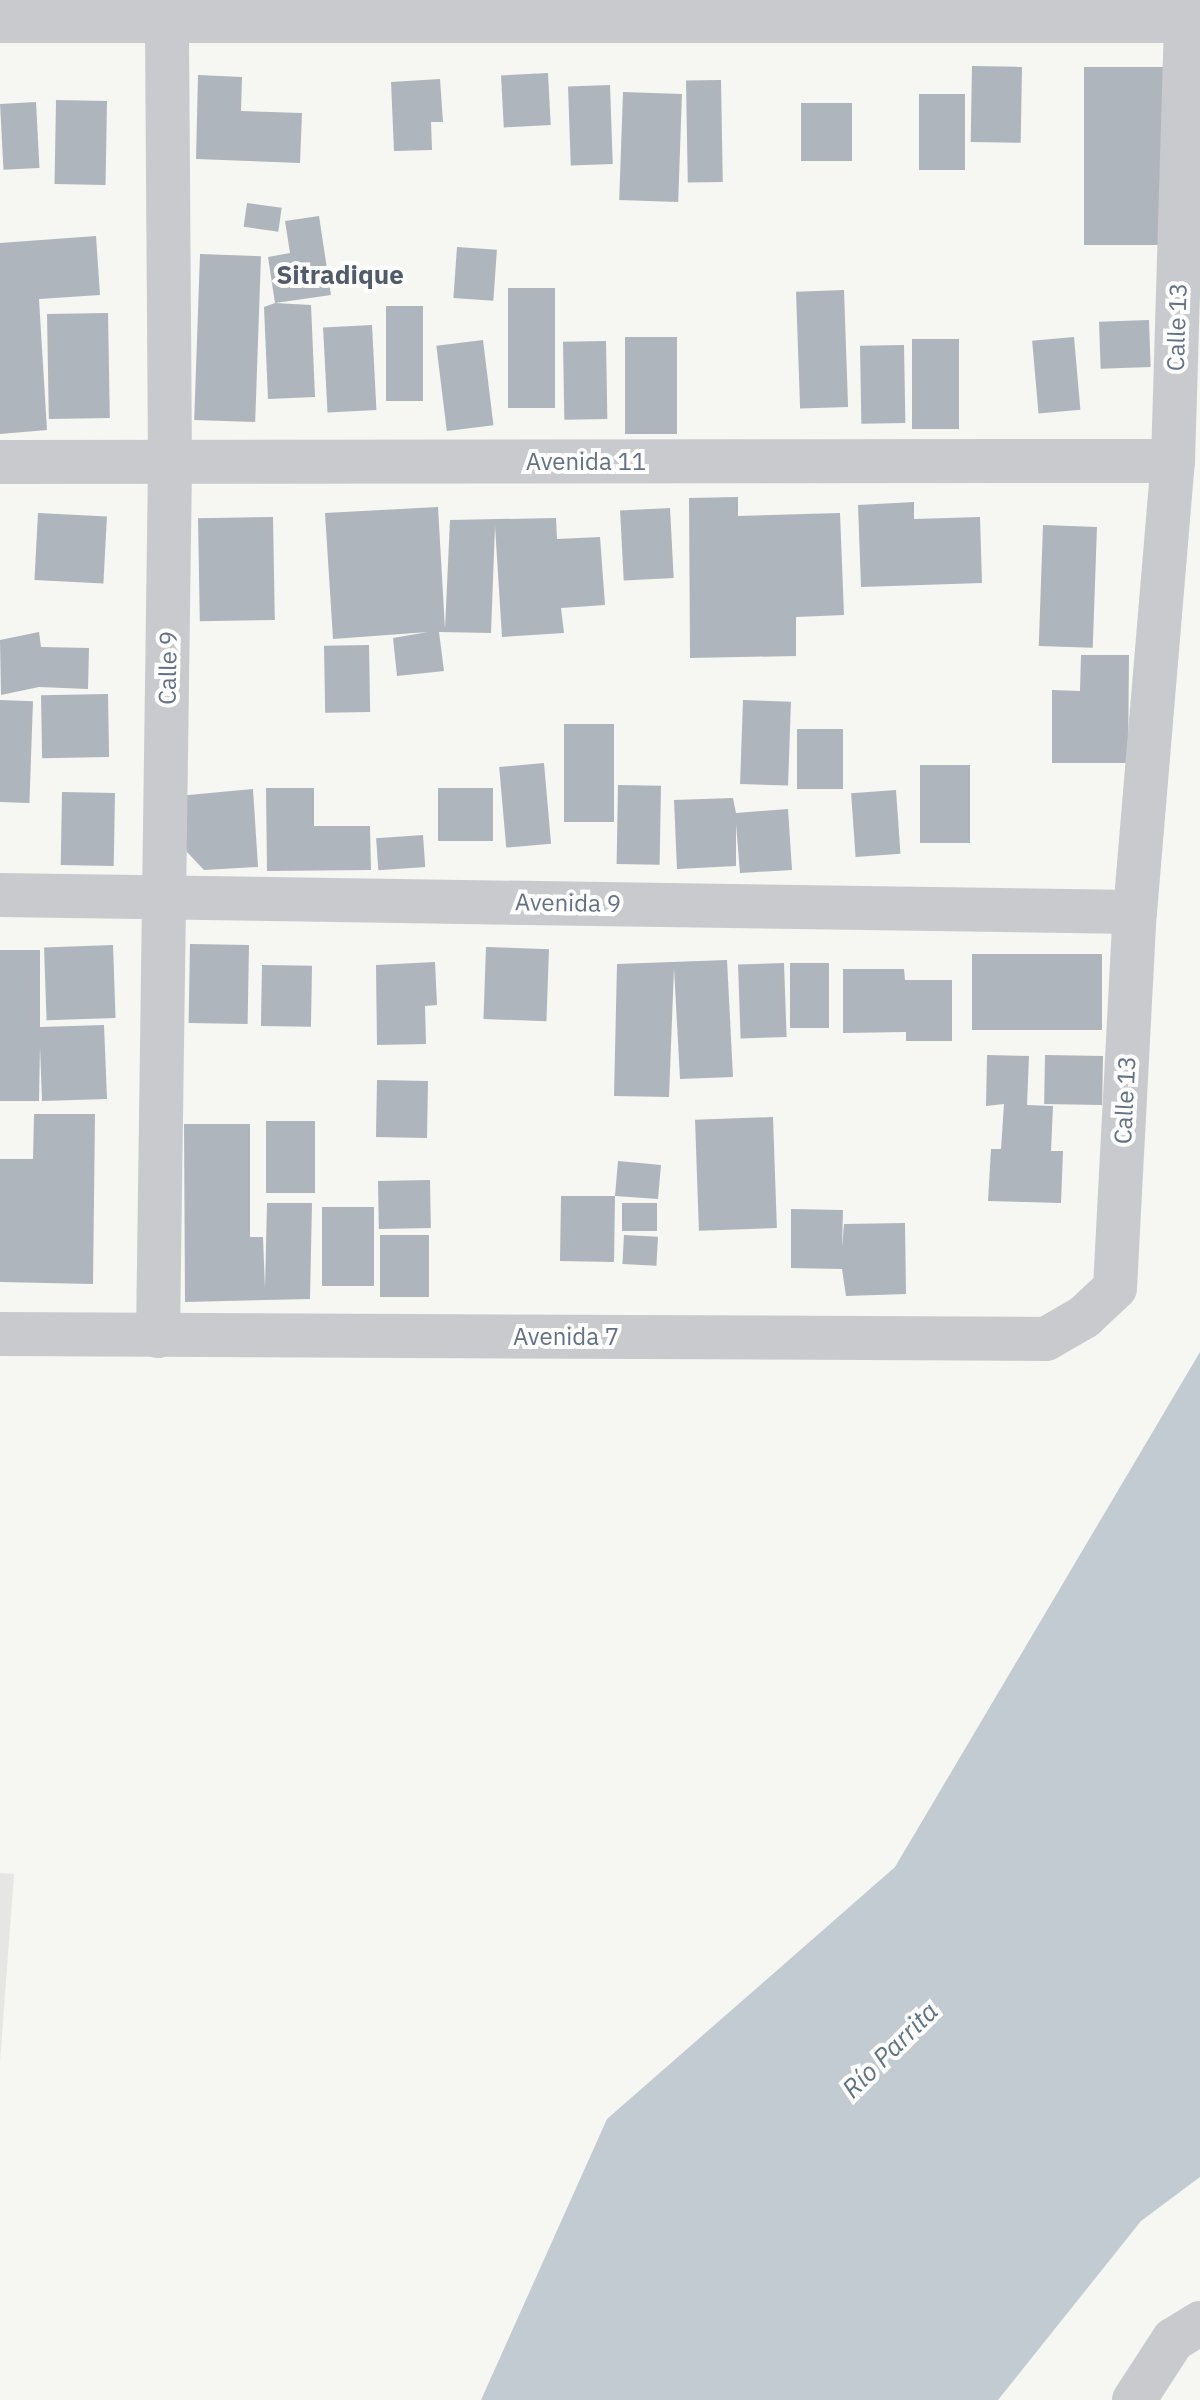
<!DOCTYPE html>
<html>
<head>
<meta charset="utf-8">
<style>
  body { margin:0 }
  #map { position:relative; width:1200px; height:2400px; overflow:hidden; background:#f6f6f2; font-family:"IBM Plex Sans",sans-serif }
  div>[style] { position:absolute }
  .built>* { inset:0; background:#e6e7e5 }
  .water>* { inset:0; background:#c3cbd2 }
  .building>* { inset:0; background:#afb5bd; transform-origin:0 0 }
  .minor>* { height:44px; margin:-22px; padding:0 22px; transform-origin:22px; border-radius:22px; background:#c8cace }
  span { translate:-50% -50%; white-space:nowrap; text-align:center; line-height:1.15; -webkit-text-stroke:8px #fff; paint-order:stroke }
  .street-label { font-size:24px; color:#627186 }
  .neighbourhood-label { font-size:26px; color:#515b6a; font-weight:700 }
  .water-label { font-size:26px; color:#5e7383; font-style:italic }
</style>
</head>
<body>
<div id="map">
  <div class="built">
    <i style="clip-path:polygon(0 1873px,14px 1874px,0 2062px)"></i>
  </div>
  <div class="water">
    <i style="clip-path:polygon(1200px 1352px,1200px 2177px,1141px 2221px,998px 2400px,481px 2400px,607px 2119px,895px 1867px)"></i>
  </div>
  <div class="building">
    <i style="left:972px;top:66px;width:50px;height:76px;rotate:1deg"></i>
    <i style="left:1164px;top:67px;width:178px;height:80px;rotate:90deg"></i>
    <i style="left:548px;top:73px;width:52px;height:47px;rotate:87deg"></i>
    <i style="clip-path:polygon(198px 75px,242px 77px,241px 111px,302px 113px,300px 163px,196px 159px)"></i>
    <i style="clip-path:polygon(440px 79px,443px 122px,431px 122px,432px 150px,394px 151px,391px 82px)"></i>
    <i style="left:721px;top:80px;width:102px;height:35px;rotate:89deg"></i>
    <i style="left:610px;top:85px;width:79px;height:42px;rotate:88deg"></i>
    <i style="left:623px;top:92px;width:59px;height:108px;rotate:2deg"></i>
    <i style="left:919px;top:94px;width:46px;height:76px"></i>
    <i style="left:56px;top:100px;width:51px;height:84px;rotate:1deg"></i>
    <i style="left:36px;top:102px;width:66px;height:36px;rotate:87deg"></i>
    <i style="left:801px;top:103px;width:51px;height:58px"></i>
    <i style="left:247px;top:203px;width:35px;height:24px;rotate:8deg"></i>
    <i style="clip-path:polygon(319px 216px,331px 295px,275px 303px,268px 257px,290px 253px,285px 221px)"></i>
    <i style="clip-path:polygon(96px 236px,100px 295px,39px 299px,47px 430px,0 434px,0 243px)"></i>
    <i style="left:457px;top:247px;width:40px;height:51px;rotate:4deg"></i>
    <i style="left:200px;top:254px;width:61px;height:166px;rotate:2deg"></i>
    <i style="left:508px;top:288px;width:47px;height:120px"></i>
    <i style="left:844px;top:290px;width:117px;height:48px;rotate:88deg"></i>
    <i style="clip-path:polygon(275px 303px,311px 305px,315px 397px,268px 399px,264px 307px)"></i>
    <i style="left:386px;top:306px;width:37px;height:95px"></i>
    <i style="left:108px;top:313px;width:105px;height:61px;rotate:89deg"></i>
    <i style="left:1149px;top:320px;width:47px;height:50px;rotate:88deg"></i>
    <i style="left:372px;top:325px;width:85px;height:49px;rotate:87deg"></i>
    <i style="left:625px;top:337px;width:52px;height:97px"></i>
    <i style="left:1074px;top:337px;width:73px;height:42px;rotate:85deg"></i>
    <i style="left:959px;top:339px;width:90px;height:47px;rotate:90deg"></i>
    <i style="left:483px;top:340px;width:86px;height:47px;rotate:83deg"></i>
    <i style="left:606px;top:341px;width:78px;height:43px;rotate:89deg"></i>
    <i style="left:904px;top:345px;width:78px;height:44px;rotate:89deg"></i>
    <i style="clip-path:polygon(738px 497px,738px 516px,840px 513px,844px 615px,796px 617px,796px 656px,690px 658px,689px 498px)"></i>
    <i style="clip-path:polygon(914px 502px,914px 519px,980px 517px,982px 583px,861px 587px,858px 505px)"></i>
    <i style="clip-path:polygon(438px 507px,445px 629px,450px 520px,556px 518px,557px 539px,600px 537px,605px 605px,561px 608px,564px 633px,502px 637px,495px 526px,491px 633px,439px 632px,444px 671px,397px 676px,393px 638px,428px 632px,333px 639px,325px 513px)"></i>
    <i style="left:670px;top:508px;width:70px;height:50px;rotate:87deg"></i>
    <i style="left:38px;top:513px;width:69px;height:67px;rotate:3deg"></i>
    <i style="left:273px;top:517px;width:103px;height:75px;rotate:89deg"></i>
    <i style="left:1043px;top:525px;width:54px;height:121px;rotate:2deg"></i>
    <i style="clip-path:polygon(39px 632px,41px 647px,89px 648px,88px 689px,39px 687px,1px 695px,0 640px)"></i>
    <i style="left:369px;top:645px;width:67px;height:45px;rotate:89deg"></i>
    <i style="clip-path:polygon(1081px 655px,1129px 655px,1128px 763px,1052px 763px,1052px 690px,1080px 691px)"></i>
    <i style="left:108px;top:694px;width:63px;height:67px;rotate:89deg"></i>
    <i style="left:0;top:700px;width:33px;height:102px;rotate:2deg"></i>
    <i style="left:743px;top:700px;width:48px;height:84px;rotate:2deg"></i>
    <i style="left:564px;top:724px;width:50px;height:98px"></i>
    <i style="left:797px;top:729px;width:46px;height:60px"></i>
    <i style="left:544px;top:763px;width:81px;height:45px;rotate:85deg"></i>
    <i style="left:920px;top:765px;width:50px;height:78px"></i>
    <i style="left:618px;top:785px;width:43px;height:79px;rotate:1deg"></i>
    <i style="clip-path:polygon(266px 788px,314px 788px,314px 826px,370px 826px,371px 870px,267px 871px)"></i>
    <i style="left:438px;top:788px;width:55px;height:53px"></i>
    <i style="clip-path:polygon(253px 789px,258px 867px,204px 870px,186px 851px,167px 797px)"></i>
    <i style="left:896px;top:790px;width:64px;height:45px;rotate:86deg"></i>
    <i style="left:62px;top:792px;width:53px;height:73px;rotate:1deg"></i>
    <i style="clip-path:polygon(733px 798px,736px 813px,788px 809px,792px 870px,740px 873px,736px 824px,736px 866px,677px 869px,674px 800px)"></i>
    <i style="left:423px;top:835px;width:32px;height:47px;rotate:86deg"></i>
    <i style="left:190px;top:944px;width:59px;height:79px;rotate:1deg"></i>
    <i style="left:113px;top:945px;width:73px;height:69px;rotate:88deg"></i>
    <i style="left:486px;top:947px;width:63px;height:72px;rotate:2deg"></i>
    <i style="clip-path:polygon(0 950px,40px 950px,40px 1027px,104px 1025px,107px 1099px,42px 1101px,40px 1046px,39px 1101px,0 1101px)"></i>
    <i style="left:972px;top:954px;width:130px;height:76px"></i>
    <i style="clip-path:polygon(727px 960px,733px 1077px,680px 1079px,674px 968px,669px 1097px,614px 1096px,617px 964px)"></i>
    <i style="clip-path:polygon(435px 962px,437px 1005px,425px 1006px,426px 1044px,377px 1045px,376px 965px)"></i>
    <i style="left:784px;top:963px;width:74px;height:46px;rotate:88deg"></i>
    <i style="left:790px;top:963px;width:39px;height:65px"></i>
    <i style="left:262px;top:965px;width:50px;height:61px;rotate:1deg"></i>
    <i style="clip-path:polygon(843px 969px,904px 969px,905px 980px,952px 980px,952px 1041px,906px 1041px,906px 1032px,843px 1033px)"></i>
    <i style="clip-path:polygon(987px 1055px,1029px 1056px,1027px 1105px,1053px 1106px,1051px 1151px,1063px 1151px,1061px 1203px,988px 1201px,991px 1149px,1001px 1149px,1004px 1104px,986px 1106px)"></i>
    <i style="left:1045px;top:1055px;width:58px;height:49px;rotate:1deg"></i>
    <i style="left:377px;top:1080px;width:51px;height:57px;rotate:1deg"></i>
    <i style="clip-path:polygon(34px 1114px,95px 1114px,93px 1284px,0 1282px,0 1159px,33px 1159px)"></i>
    <i style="left:773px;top:1117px;width:111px;height:78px;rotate:88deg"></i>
    <i style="left:266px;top:1121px;width:49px;height:72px"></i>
    <i style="clip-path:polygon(184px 1124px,250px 1124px,250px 1237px,263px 1237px,265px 1289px,267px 1203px,312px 1203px,310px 1299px,185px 1302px)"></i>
    <i style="clip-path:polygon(618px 1161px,661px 1165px,658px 1199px,615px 1196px,614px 1262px,560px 1261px,561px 1196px,615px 1196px)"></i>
    <i style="left:430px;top:1180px;width:48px;height:52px;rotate:89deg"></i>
    <i style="left:622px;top:1203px;width:35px;height:28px"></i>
    <i style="left:322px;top:1207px;width:52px;height:79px"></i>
    <i style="clip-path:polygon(791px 1209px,843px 1210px,842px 1248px,844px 1224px,905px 1223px,906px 1294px,846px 1296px,842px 1269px,791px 1268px)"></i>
    <i style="left:380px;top:1235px;width:49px;height:62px"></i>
    <i style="left:624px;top:1235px;width:34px;height:29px;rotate:3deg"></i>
  </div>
  <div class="minor">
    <i style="left:0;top:21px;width:1187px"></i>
    <i style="left:0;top:462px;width:1173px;rotate:-0.05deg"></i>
    <i style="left:0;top:895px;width:1135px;rotate:0.86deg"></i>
    <i style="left:0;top:1334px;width:1046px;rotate:0.27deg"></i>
    <i style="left:1046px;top:1339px;width:44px;rotate:-30.1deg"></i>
    <i style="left:1084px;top:1317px;width:42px;rotate:-43.1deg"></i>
    <i style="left:1115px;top:1288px;width:377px;rotate:-87deg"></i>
    <i style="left:1135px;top:912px;width:453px;rotate:-85.2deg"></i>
    <i style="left:1173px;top:461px;width:461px;rotate:-88.3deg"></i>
    <i style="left:158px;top:1336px;width:874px;rotate:-89.21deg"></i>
    <i style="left:170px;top:462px;width:462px;rotate:-90.4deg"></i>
    <i style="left:1134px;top:2400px;width:72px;rotate:-57deg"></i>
    <i style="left:1173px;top:2340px;width:32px;rotate:-32deg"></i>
  </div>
  <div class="street-label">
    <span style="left:1177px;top:327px;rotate:-88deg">Calle 13</span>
    <span style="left:586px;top:462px">Avenida 11</span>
    <span style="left:168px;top:668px;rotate:-89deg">Calle 9</span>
    <span style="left:568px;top:903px;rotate:1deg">Avenida 9</span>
    <span style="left:1125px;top:1100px;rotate:-87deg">Calle 13</span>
    <span style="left:566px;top:1337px">Avenida 7</span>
  </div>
  <div class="neighbourhood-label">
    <span style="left:340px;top:275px">Sitradique</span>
  </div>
  <div class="water-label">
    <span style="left:890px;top:2050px;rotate:-45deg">Río Parrita</span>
  </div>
</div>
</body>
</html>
